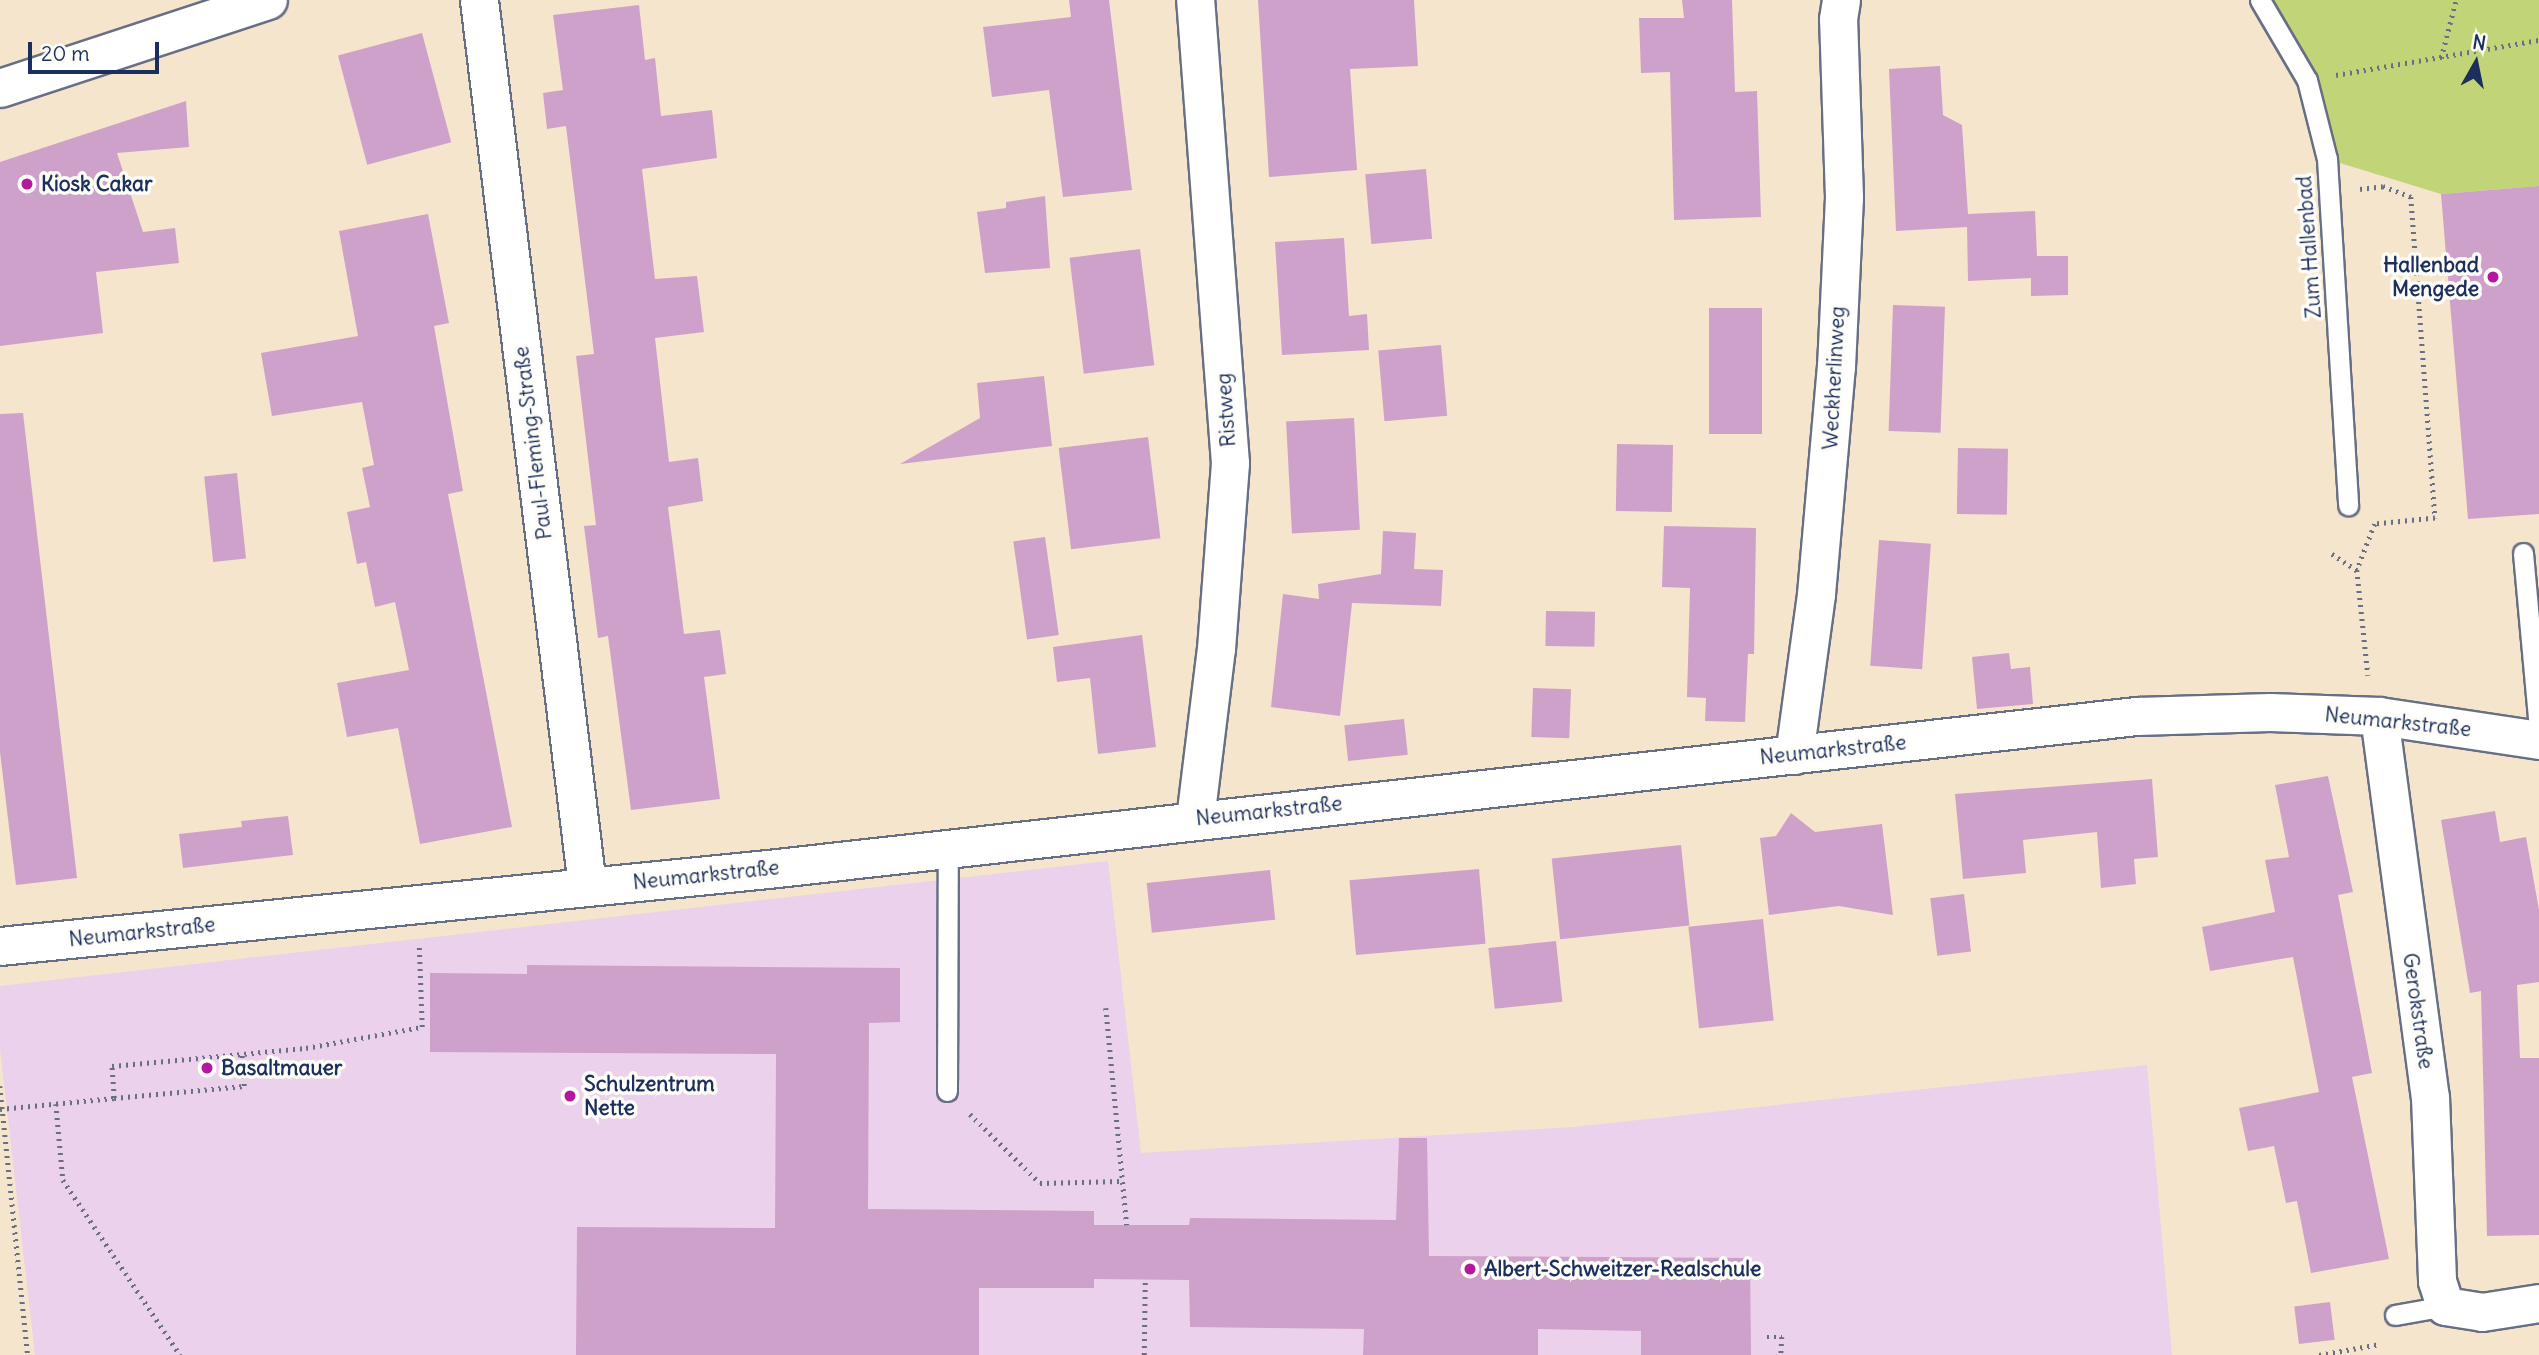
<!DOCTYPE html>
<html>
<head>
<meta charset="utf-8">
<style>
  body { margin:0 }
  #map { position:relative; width:2539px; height:1355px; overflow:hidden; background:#f5e5cd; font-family:Delius,sans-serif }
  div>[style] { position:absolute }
  .built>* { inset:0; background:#ebd1eb }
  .green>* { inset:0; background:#c1d477 }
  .building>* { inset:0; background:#cea1ca; transform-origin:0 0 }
  .path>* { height:4.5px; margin-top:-2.25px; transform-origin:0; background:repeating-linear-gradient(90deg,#676f85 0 2px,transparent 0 7px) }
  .roads { filter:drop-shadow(2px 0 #676f85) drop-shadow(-2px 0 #676f85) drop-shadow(0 2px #676f85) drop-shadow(0 -2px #676f85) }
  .lane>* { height:19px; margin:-9.5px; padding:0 9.5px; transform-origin:9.5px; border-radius:9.5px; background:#fff }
  .street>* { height:37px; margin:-18.5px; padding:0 18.5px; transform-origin:18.5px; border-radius:18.5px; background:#fff }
  .dots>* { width:19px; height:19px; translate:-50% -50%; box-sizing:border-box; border:4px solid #fdfcf7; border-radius:50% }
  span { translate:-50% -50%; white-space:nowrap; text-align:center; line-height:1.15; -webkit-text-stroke:7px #fdfcf7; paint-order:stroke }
  .poi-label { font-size:21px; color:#1b2f5e; font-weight:700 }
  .left { translate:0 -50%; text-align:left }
  .right { translate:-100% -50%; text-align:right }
  .street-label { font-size:21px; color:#1b2f5e }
  .north { position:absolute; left:2441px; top:28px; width:70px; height:70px; -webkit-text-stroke:5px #fdfcf7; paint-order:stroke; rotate:9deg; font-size:19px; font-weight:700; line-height:28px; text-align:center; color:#1b2f5e }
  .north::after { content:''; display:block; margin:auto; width:24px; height:32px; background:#1b2f5e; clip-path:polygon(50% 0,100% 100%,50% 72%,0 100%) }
  .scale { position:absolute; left:28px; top:42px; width:131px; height:32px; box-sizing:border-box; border:4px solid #1b2f5e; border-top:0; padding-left:9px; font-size:21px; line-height:24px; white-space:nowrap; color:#1b2f5e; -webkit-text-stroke:5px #fdfcf7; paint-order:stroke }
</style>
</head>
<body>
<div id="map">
  <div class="built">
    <i style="clip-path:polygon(1108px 861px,1141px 1153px,1573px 1127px,2147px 1065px,2172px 1355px,35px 1355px,0 1049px,0 986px)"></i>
  </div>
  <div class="green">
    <i style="clip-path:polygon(2260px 0,2539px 0,2539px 186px,2441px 194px,2327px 159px,2307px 80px)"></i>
  </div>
  <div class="building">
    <i style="clip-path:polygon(1069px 0,1109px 0,1132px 190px,1063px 197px,1049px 90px,992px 97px,983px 27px,1071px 17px)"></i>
    <i style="clip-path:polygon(1258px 0,1414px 0,1418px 66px,1350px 69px,1357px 170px,1269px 177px)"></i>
    <i style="clip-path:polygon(1682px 0,1732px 0,1735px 92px,1757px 91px,1761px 217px,1674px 220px,1670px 72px,1641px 73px,1639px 18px,1684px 18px)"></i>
    <i style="clip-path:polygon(639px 5px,645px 60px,655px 58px,661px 116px,712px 110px,717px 158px,642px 169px,655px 279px,697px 276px,704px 332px,655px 338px,669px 462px,698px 458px,703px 501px,668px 507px,684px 634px,720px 630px,726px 674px,704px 677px,720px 799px,631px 810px,608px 636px,598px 638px,584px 526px,596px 525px,576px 356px,594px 354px,566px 126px,547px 129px,543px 93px,563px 90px,553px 15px)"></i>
    <i style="left:422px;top:33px;width:113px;height:87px;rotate:75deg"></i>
    <i style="clip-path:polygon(1940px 66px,1943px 115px,1962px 125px,1968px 214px,2035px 211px,2037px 256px,2068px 256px,2068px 295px,2031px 296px,2031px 278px,1968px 281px,1967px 227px,1896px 231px,1889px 69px)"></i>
    <i style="clip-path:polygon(186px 101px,189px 147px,117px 153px,143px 232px,175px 228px,179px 263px,96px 272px,103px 333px,0 346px,0 162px)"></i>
    <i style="left:1426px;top:169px;width:70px;height:61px;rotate:85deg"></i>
    <i style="clip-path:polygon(2539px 186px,2539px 514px,2468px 519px,2441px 194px)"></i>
    <i style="clip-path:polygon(1045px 196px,1050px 268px,985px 273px,977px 212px,1006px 208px,1006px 202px)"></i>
    <i style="clip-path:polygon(428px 214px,449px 323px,434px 326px,463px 491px,448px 494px,512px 827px,420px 844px,398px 728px,347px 737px,337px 683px,409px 670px,395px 602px,375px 607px,366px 562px,357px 564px,347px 512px,370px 507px,362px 468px,374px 465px,362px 402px,272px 416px,261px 353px,358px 336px,339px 231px)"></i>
    <i style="clip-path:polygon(1344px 238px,1349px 316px,1367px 314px,1369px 350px,1282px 355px,1275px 242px)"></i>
    <i style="left:1140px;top:249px;width:117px;height:71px;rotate:83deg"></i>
    <i style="left:1893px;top:305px;width:52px;height:126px;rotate:2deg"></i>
    <i style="left:1709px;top:308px;width:53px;height:126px"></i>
    <i style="left:1441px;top:345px;width:71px;height:63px;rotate:85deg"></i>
    <i style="clip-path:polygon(1044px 376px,1052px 446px,900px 464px,980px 418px,977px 383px)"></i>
    <i style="clip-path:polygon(23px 413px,77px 878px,16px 885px,0 752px,0 414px)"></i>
    <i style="left:1354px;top:418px;width:112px;height:68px;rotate:87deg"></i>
    <i style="left:1148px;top:437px;width:102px;height:90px;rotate:83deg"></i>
    <i style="left:1617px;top:444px;width:56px;height:67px;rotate:1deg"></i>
    <i style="left:1958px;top:448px;width:50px;height:66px;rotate:1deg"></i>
    <i style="left:237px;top:473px;width:86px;height:33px;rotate:84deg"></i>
    <i style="clip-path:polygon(1664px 526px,1756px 528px,1754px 654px,1748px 654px,1745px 722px,1705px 721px,1706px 698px,1687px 697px,1690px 588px,1662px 587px)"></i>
    <i style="clip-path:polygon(1383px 531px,1416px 533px,1414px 569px,1443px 570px,1441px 606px,1352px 603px,1340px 716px,1271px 707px,1283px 594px,1319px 599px,1318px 584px,1381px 574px)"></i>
    <i style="left:1045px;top:537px;width:99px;height:32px;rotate:82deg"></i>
    <i style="left:1879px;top:540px;width:52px;height:126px;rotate:4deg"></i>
    <i style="left:1546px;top:611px;width:49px;height:35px;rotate:1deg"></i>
    <i style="clip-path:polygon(1142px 635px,1156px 747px,1098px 754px,1090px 678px,1057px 682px,1053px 647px)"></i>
    <i style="clip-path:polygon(2009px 653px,2011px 669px,2030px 667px,2033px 704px,1977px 709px,1972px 657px)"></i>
    <i style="left:1533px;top:688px;width:38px;height:49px;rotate:2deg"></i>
    <i style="left:1404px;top:719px;width:36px;height:60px;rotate:84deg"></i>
    <i style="clip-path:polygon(2328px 776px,2353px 892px,2338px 895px,2372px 1073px,2352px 1077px,2389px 1259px,2311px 1273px,2297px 1201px,2286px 1203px,2274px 1146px,2248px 1151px,2239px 1108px,2319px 1092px,2293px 957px,2210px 971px,2202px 927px,2275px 912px,2265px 860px,2289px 857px,2275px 785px)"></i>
    <i style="clip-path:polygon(2152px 779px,2158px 857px,2134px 859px,2136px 884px,2101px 888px,2097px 832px,2023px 840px,2026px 873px,1963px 879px,1955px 794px)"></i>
    <i style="clip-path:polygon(2495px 811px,2500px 842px,2526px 837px,2539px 910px,2539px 982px,2517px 985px,2520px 1058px,2539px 1058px,2539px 1235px,2487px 1236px,2481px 991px,2470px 993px,2441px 820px)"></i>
    <i style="clip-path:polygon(1791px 813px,1815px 832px,1882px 824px,1893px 915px,1839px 906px,1769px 915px,1760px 838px,1776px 836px)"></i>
    <i style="clip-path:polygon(288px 816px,293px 855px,183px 868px,179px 834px,242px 827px,241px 821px)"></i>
    <i style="left:1681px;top:845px;width:81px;height:130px;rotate:84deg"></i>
    <i style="left:1479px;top:869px;width:75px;height:130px;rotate:85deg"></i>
    <i style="left:1270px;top:870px;width:50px;height:124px;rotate:84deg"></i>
    <i style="left:1964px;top:894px;width:58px;height:34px;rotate:83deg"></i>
    <i style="left:1763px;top:919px;width:102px;height:75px;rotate:84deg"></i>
    <i style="left:1556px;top:941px;width:61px;height:68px;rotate:84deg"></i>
    <i style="clip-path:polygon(527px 965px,900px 968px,900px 1022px,869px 1023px,868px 1209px,1094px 1211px,1094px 1225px,1189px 1225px,1190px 1218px,1396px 1220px,1399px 1138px,1427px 1138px,1429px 1256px,1750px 1258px,1751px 1355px,1641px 1355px,1641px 1331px,1538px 1329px,1538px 1355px,1363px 1355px,1364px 1329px,1190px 1327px,1189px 1280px,1094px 1279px,1094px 1288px,979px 1288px,979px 1355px,576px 1355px,577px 1227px,775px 1228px,776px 1054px,430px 1052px,430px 973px,527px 974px)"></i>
    <i style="left:2330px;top:1302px;width:38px;height:36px;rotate:83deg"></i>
  </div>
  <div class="path">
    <i style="left:2441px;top:58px;width:60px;rotate:-75.5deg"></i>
    <i style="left:2336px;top:75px;width:206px;rotate:-9.8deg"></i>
    <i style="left:2360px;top:189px;width:23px;rotate:-7deg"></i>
    <i style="left:2383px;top:186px;width:30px;rotate:21deg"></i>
    <i style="left:2411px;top:197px;width:322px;rotate:85.7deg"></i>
    <i style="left:2435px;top:518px;width:60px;rotate:174.3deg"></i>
    <i style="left:2375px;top:524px;width:49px;rotate:111.4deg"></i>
    <i style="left:2357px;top:570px;width:106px;rotate:84deg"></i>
    <i style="left:2332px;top:554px;width:30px;rotate:33deg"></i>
    <i style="left:1106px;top:1008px;width:218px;rotate:84.5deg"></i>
    <i style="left:0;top:1086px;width:270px;rotate:84.1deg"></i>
    <i style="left:114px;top:1098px;width:131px;rotate:-5.3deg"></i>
    <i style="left:244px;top:1086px;width:32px;rotate:-94deg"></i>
    <i style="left:56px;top:1104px;width:76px;rotate:84.7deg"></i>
    <i style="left:63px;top:1180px;width:211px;rotate:56.2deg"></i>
    <i style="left:0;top:1109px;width:115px;rotate:-5.5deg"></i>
    <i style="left:114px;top:1098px;width:32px;rotate:-94deg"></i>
    <i style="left:112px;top:1066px;width:195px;rotate:-5.3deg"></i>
    <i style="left:306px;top:1048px;width:118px;rotate:-10.3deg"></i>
    <i style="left:422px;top:1027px;width:82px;rotate:-92.1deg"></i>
    <i style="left:970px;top:1114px;width:98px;rotate:44.6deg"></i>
    <i style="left:1040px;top:1183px;width:82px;rotate:-1.4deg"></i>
    <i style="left:1767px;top:1337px;width:15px"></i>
    <i style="left:1782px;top:1337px;width:18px;rotate:93deg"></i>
    <i style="left:1144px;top:1355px;width:75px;rotate:-89.2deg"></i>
    <i style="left:2319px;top:1355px;width:62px;rotate:-10.2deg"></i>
  </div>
  <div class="roads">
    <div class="lane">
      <i style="left:2260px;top:0;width:93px;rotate:59.6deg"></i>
      <i style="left:2307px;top:80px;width:81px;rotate:75.8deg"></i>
      <i style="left:2327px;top:159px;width:347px;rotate:86.5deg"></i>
      <i style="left:2523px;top:553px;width:176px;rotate:84.8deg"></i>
      <i style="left:947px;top:1091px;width:243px;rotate:-89.8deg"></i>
      <i style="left:2395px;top:1315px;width:51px;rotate:-10.2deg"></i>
    </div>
    <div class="street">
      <i style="left:479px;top:0;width:893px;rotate:83.05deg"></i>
      <i style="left:0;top:88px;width:282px;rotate:-18.2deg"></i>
      <i style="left:2379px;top:716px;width:384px;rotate:82.4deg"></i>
      <i style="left:2430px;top:1097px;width:184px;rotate:87.8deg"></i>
      <i style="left:2437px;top:1281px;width:26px;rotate:72deg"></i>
      <i style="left:2445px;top:1306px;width:37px;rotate:9deg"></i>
      <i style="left:2482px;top:1312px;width:58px;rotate:-9deg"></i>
      <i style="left:1794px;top:755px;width:162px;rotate:-82.2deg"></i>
      <i style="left:1816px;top:594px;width:228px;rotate:-85deg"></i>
      <i style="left:1836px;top:367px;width:170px;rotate:-87.3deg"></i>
      <i style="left:1844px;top:197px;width:178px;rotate:-91.9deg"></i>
      <i style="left:1838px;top:19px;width:19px;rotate:-81deg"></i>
      <i style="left:1195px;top:819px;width:171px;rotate:-83deg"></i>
      <i style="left:1216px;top:649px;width:187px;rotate:-85.7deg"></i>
      <i style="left:1230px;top:463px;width:464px;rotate:-94.3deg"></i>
      <i style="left:0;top:946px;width:772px;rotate:-5.73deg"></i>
      <i style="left:768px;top:869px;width:1378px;rotate:-6.38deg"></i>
      <i style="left:2137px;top:716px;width:133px;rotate:-1.7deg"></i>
      <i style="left:2270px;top:712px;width:109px;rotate:2.1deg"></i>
      <i style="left:2379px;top:716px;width:162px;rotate:8.5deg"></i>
    </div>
  </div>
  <div class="dots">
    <i style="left:27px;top:184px;background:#b5179e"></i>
    <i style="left:2493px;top:277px;background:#b5179e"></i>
    <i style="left:207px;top:1068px;background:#b5179e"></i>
    <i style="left:570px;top:1096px;background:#b5179e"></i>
    <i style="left:1470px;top:1269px;background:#b5179e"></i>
  </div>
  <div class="poi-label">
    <span class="left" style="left:41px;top:184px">Kiosk Cakar</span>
    <span class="right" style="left:2479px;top:277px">Hallenbad<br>Mengede</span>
    <span class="left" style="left:221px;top:1068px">Basaltmauer</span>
    <span class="left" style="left:584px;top:1096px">Schulzentrum<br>Nette</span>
    <span class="left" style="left:1484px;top:1269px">Albert-Schweitzer-Realschule</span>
  </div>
  <div class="street-label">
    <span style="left:2309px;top:247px;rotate:-94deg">Zum Hallenbad</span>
    <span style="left:1834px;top:378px;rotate:-87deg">Weckherlinweg</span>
    <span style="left:1226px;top:410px;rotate:-94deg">Ristweg</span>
    <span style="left:533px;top:443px;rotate:-97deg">Paul-Fleming-Straße</span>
    <span style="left:2398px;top:722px;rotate:6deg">Neumarkstraße</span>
    <span style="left:1833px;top:750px;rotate:-6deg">Neumarkstraße</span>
    <span style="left:1269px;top:811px;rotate:-6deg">Neumarkstraße</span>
    <span style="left:706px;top:875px;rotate:-6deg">Neumarkstraße</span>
    <span style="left:142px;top:932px;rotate:-6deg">Neumarkstraße</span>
    <span style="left:2418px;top:1011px;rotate:82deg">Gerokstraße</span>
  </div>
  <div class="north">N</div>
  <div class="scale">20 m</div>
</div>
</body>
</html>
